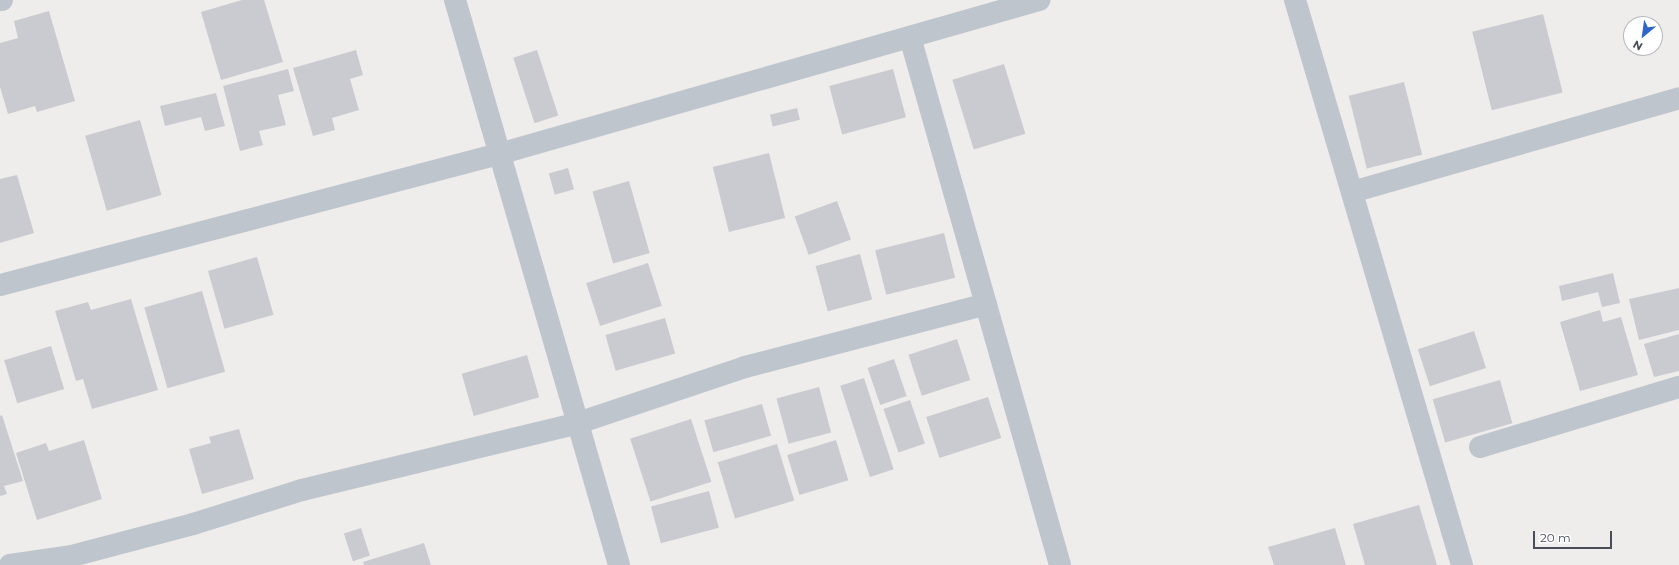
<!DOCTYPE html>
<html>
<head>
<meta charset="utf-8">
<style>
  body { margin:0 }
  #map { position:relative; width:1679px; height:565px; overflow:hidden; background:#efecec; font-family:Montserrat,sans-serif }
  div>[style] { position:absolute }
  .building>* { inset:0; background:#cacbd0; transform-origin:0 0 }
  .street>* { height:22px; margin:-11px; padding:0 11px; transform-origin:11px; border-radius:11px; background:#bfc5cd }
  span { translate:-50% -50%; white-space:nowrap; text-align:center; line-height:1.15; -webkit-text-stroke:4px #fff; paint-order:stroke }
  .north { position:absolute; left:1623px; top:16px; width:40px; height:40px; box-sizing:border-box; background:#fff; border:1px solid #b5b8bc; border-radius:50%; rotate:209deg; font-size:11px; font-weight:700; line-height:16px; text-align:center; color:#474e57 }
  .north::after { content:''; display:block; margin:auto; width:14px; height:18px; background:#2d66c8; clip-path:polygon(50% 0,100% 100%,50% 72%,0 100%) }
  .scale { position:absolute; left:1533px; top:531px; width:79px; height:18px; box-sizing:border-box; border:2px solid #474e57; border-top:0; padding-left:5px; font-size:12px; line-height:14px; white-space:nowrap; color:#474e57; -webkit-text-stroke:3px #fff; paint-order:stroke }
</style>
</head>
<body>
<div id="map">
  <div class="building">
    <i style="clip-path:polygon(242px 0,264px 0,283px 62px,221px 80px,201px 12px)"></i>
    <i style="clip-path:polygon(49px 11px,75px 101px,37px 112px,35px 106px,8px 114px,0 87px,0 43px,18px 38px,14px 21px)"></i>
    <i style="left:1543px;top:14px;width:81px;height:73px;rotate:76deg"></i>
    <i style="clip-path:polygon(356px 50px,363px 75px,350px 79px,359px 110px,332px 118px,335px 130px,313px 136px,293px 68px)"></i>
    <i style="left:537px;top:50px;width:69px;height:25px;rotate:72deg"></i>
    <i style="left:1004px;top:64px;width:73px;height:54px;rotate:73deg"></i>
    <i style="clip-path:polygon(288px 69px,294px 91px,278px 95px,286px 125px,259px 131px,263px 145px,240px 151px,223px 86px)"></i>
    <i style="left:893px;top:69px;width:50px;height:66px;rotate:75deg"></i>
    <i style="left:1404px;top:82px;width:75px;height:57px;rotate:76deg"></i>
    <i style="clip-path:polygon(216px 93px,225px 126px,205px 131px,201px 117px,165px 126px,160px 106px)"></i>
    <i style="left:797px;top:108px;width:12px;height:28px;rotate:76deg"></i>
    <i style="left:140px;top:120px;width:78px;height:57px;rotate:74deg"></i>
    <i style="left:769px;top:153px;width:67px;height:58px;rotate:76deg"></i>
    <i style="left:568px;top:168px;width:22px;height:20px;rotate:74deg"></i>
    <i style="clip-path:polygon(17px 175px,34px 233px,0 243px,0 179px)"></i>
    <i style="left:629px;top:181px;width:75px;height:38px;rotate:74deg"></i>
    <i style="left:837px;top:201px;width:41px;height:45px;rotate:70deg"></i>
    <i style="left:944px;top:233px;width:46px;height:71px;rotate:76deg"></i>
    <i style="left:860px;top:254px;width:47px;height:46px;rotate:75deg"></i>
    <i style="left:257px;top:257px;width:60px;height:51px;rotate:74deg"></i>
    <i style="left:648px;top:263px;width:45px;height:65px;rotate:72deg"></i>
    <i style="clip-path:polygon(1613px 273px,1620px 303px,1602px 307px,1598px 292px,1562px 301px,1559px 286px)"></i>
    <i style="clip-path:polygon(1679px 288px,1679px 330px,1639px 340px,1629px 299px)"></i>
    <i style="left:202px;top:291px;width:84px;height:60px;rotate:74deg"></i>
    <i style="clip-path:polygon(131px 299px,158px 390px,92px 409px,83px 379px,76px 381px,55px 311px,88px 302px,91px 310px)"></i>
    <i style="clip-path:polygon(1600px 310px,1603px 322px,1621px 317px,1638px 375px,1580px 391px,1560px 322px)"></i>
    <i style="left:665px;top:318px;width:37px;height:62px;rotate:74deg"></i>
    <i style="left:1474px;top:331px;width:39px;height:59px;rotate:72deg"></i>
    <i style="clip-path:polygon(1679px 334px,1679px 371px,1654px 377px,1644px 344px)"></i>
    <i style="left:957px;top:339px;width:43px;height:51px;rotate:72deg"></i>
    <i style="left:51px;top:346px;width:45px;height:49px;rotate:73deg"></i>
    <i style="left:527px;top:355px;width:44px;height:68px;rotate:74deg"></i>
    <i style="left:894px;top:359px;width:39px;height:28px;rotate:71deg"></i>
    <i style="left:864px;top:378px;width:96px;height:25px;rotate:72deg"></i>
    <i style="left:1500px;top:380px;width:45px;height:70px;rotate:74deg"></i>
    <i style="left:819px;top:387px;width:47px;height:44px;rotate:75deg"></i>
    <i style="left:988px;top:397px;width:43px;height:65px;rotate:72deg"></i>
    <i style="left:910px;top:400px;width:46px;height:28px;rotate:71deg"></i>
    <i style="left:762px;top:404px;width:33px;height:60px;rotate:74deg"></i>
    <i style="clip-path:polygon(2px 415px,23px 481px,4px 486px,7px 494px,0 496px,0 416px)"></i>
    <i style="left:691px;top:419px;width:66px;height:64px;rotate:72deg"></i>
    <i style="clip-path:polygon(239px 429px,254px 479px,202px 494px,189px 449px,211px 443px,209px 437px)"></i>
    <i style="clip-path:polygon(84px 440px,102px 499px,37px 520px,16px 453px,46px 443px,49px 451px)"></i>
    <i style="left:836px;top:440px;width:42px;height:51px;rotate:73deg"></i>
    <i style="left:777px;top:444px;width:59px;height:62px;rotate:73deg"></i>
    <i style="left:709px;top:491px;width:38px;height:60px;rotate:75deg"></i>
    <i style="clip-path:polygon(1419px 505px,1437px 565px,1365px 565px,1353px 524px)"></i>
    <i style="left:361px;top:528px;width:29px;height:18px;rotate:72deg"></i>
    <i style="clip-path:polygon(1335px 528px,1346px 565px,1274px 565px,1268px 547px)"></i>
    <i style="clip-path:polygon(424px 543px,431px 565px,364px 565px,363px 562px)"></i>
  </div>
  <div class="street">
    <i style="left:0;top:0;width:2px"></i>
    <i style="left:455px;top:0;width:588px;rotate:73.81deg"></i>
    <i style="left:1295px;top:0;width:589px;rotate:73.53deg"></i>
    <i style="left:910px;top:37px;width:549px;rotate:74.14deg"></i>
    <i style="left:1352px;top:192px;width:340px;rotate:-16deg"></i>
    <i style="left:0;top:285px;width:516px;rotate:-14.71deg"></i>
    <i style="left:499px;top:154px;width:562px;rotate:-15.92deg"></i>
    <i style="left:1480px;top:447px;width:208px;rotate:-16.8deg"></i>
    <i style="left:10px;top:565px;width:63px;rotate:-8.3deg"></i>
    <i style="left:72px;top:556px;width:125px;rotate:-14.8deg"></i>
    <i style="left:193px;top:524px;width:114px;rotate:-17.3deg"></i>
    <i style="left:302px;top:490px;width:284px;rotate:-13.6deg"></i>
    <i style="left:578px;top:423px;width:176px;rotate:-18.5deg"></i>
    <i style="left:745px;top:367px;width:249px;rotate:-14.6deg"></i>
  </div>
  <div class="north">N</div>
  <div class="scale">20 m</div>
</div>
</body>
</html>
